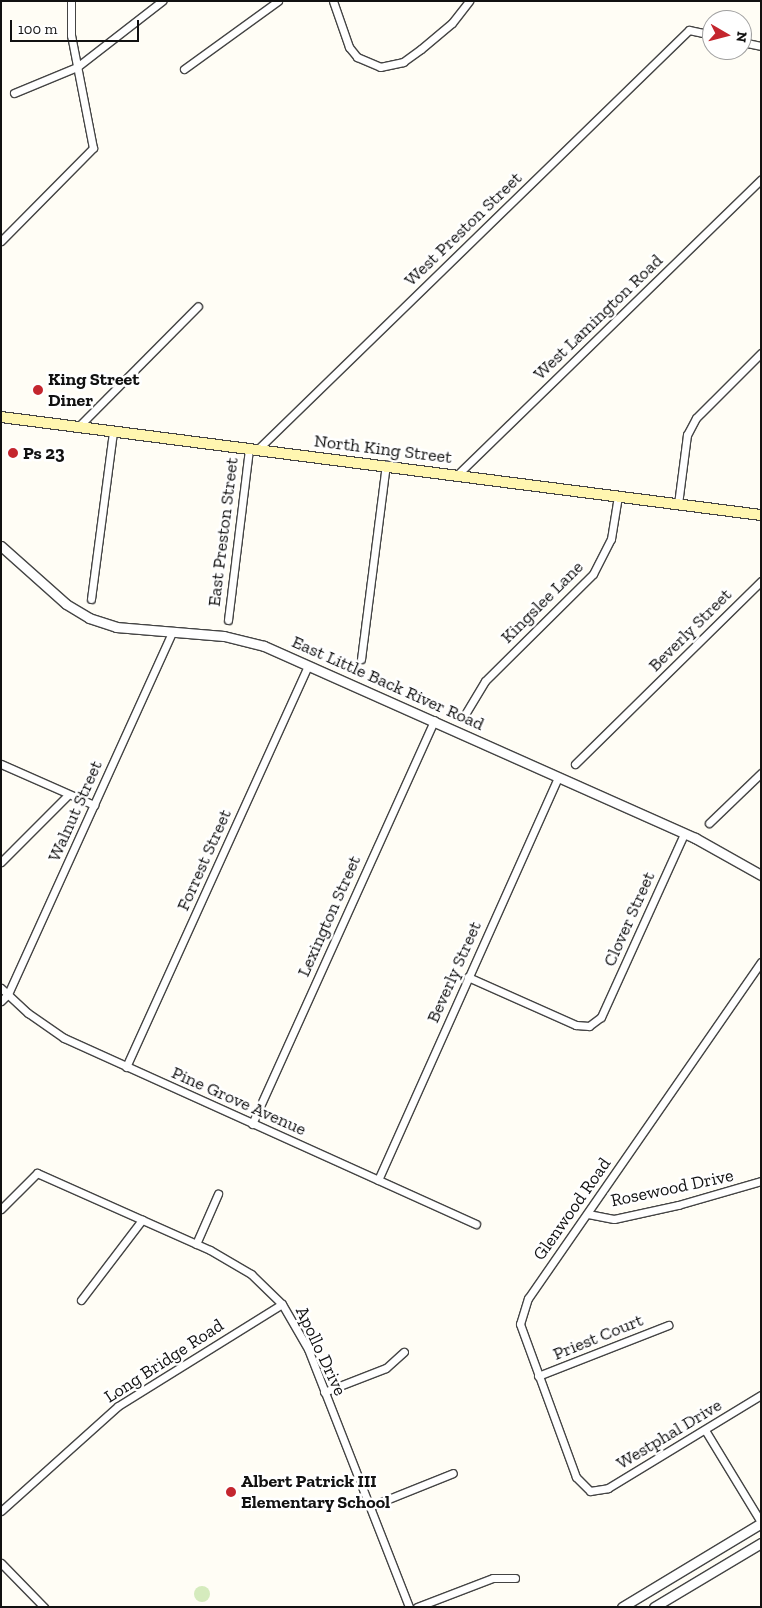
<!DOCTYPE html>
<html>
<head>
<meta charset="utf-8">
<style>
  body { margin:0 }
  #map { position:relative; width:762px; height:1608px; overflow:hidden; background:#fffdf5; font-family:"Zilla Slab",serif }
  div>[style] { position:absolute }
  .green>* { inset:0; background:#d5ebbd }
  .round { border-radius:50% }
  .roads { filter:drop-shadow(1px 0 #444) drop-shadow(-1px 0 #444) drop-shadow(0 1px #444) drop-shadow(0 -1px #444) }
  .minor>* { height:7px; margin:-3.5px; padding:0 3.5px; transform-origin:3.5px; border-radius:3.5px; background:#fff }
  .tertiary>* { height:9px; margin:-4.5px; padding:0 4.5px; transform-origin:4.5px; border-radius:4.5px; background:#fff }
  .secondary>* { height:10px; margin:-5px; padding:0 5px; transform-origin:5px; border-radius:5px; background:#fff6b0 }
  .dots>* { width:14px; height:14px; translate:-50% -50%; box-sizing:border-box; border:2px solid #fff; border-radius:50% }
  span { translate:-50% -50%; white-space:nowrap; text-align:center; line-height:1.15; -webkit-text-stroke:5px #fff; paint-order:stroke }
  .street-label { font-size:18px; color:#111 }
  .poi-label { font-size:18px; color:#111; font-weight:700 }
  .left { translate:0 -50%; text-align:left }
  .frame { position:absolute; inset:0; border:2px solid #111; pointer-events:none }
  .north { position:absolute; left:702px; top:10px; width:50px; height:50px; box-sizing:border-box; background:#fff; border:1px solid #a0a0a0; border-radius:50%; rotate:98deg; font-size:14px; font-weight:700; line-height:20px; text-align:center; color:#111 }
  .north::after { content:''; display:block; margin:auto; width:18px; height:22px; background:#c4262e; clip-path:polygon(50% 0,100% 100%,50% 72%,0 100%) }
  .scale { position:absolute; left:10px; top:20px; width:129px; height:22px; box-sizing:border-box; border:2px solid #111; border-top:0; padding-left:6px; font-size:15px; line-height:18px; white-space:nowrap; color:#111; -webkit-text-stroke:4px #fff; paint-order:stroke }
</style>
</head>
<body>
<div id="map">
  <div class="green">
    <i class="round" style="left:194px;top:1586px;width:16px;height:16px"></i>
  </div>
  <div class="roads">
    <div class="minor">
      <i style="left:333px;top:1px;width:49px;rotate:70.8deg"></i>
      <i style="left:349px;top:47px;width:13px;rotate:51deg"></i>
      <i style="left:357px;top:57px;width:25px;rotate:23deg"></i>
      <i style="left:380px;top:67px;width:24px;rotate:-12deg"></i>
      <i style="left:403px;top:62px;width:22px;rotate:-36deg"></i>
      <i style="left:421px;top:49px;width:40px;rotate:-40deg"></i>
      <i style="left:452px;top:23px;width:28px;rotate:-52deg"></i>
      <i style="left:742px;top:42px;width:19px;rotate:12deg"></i>
      <i style="left:184px;top:69px;width:116px;rotate:-35.9deg"></i>
      <i style="left:14px;top:93px;width:68px;rotate:-22.4deg"></i>
      <i style="left:77px;top:67px;width:108px;rotate:-37.8deg"></i>
      <i style="left:1px;top:241px;width:131px;rotate:-45.3deg"></i>
      <i style="left:93px;top:148px;width:115px;rotate:-101deg"></i>
      <i style="left:71px;top:35px;width:34px;rotate:-90deg"></i>
      <i style="left:78px;top:427px;width:170px;rotate:-45.2deg"></i>
      <i style="left:258px;top:449px;width:601px;rotate:-44.19deg"></i>
      <i style="left:689px;top:30px;width:24px;rotate:12deg"></i>
      <i style="left:457px;top:475px;width:424px;rotate:-44.2deg"></i>
      <i style="left:678px;top:504px;width:70px;rotate:-82.6deg"></i>
      <i style="left:687px;top:435px;width:19px;rotate:-62deg"></i>
      <i style="left:696px;top:418px;width:92px;rotate:-45deg"></i>
      <i style="left:91px;top:599px;width:169px;rotate:-82.5deg"></i>
      <i style="left:228px;top:620px;width:173px;rotate:-83deg"></i>
      <i style="left:361px;top:659px;width:196px;rotate:-82.7deg"></i>
      <i style="left:464px;top:716px;width:41px;rotate:-59deg"></i>
      <i style="left:485px;top:681px;width:152px;rotate:-44.7deg"></i>
      <i style="left:593px;top:574px;width:39px;rotate:-63deg"></i>
      <i style="left:611px;top:539px;width:44px;rotate:-80.8deg"></i>
      <i style="left:1px;top:764px;width:102px;rotate:23.8deg"></i>
      <i style="left:575px;top:764px;width:261px;rotate:-44.5deg"></i>
      <i style="left:709px;top:823px;width:72px;rotate:-43.9deg"></i>
      <i style="left:1px;top:862px;width:95px;rotate:-45deg"></i>
      <i style="left:761px;top:962px;width:409px;rotate:124.7deg"></i>
      <i style="left:528px;top:1298px;width:27px;rotate:107deg"></i>
      <i style="left:520px;top:1324px;width:163px;rotate:69.9deg"></i>
      <i style="left:576px;top:1477px;width:20px;rotate:45deg"></i>
      <i style="left:590px;top:1491px;width:18px;rotate:-9deg"></i>
      <i style="left:608px;top:1488px;width:179px;rotate:-31.3deg"></i>
      <i style="left:468px;top:977px;width:118px;rotate:24deg"></i>
      <i style="left:576px;top:1025px;width:13px;rotate:4deg"></i>
      <i style="left:589px;top:1026px;width:15px;rotate:-37deg"></i>
      <i style="left:601px;top:1017px;width:201px;rotate:-65.6deg"></i>
      <i style="left:1px;top:988px;width:37px;rotate:43deg"></i>
      <i style="left:28px;top:1013px;width:44px;rotate:34.8deg"></i>
      <i style="left:64px;top:1038px;width:452px;rotate:24.3deg"></i>
      <i style="left:1px;top:1001px;width:10px;rotate:-45deg"></i>
      <i style="left:8px;top:994px;width:397px;rotate:-65.6deg"></i>
      <i style="left:126px;top:1067px;width:441px;rotate:-65.6deg"></i>
      <i style="left:252px;top:1124px;width:443px;rotate:-65.7deg"></i>
      <i style="left:378px;top:1180px;width:441px;rotate:-65.9deg"></i>
      <i style="left:1px;top:1209px;width:51px;rotate:-45deg"></i>
      <i style="left:37px;top:1173px;width:189px;rotate:24deg"></i>
      <i style="left:210px;top:1250px;width:48px;rotate:30.3deg"></i>
      <i style="left:251px;top:1274px;width:43px;rotate:44.1deg"></i>
      <i style="left:282px;top:1304px;width:52px;rotate:60deg"></i>
      <i style="left:308px;top:1349px;width:277px;rotate:68.6deg"></i>
      <i style="left:588px;top:1214px;width:26px;rotate:11deg"></i>
      <i style="left:614px;top:1219px;width:66px;rotate:-12.3deg"></i>
      <i style="left:678px;top:1205px;width:86px;rotate:-16.1deg"></i>
      <i style="left:196px;top:1244px;width:55px;rotate:-66.3deg"></i>
      <i style="left:81px;top:1300px;width:101px;rotate:-52.7deg"></i>
      <i style="left:538px;top:1376px;width:140px;rotate:-21.4deg"></i>
      <i style="left:324px;top:1392px;width:66px;rotate:-21.2deg"></i>
      <i style="left:386px;top:1368px;width:24px;rotate:-42deg"></i>
      <i style="left:705px;top:1430px;width:108px;rotate:58.7deg"></i>
      <i style="left:371px;top:1506px;width:88px;rotate:-21.9deg"></i>
      <i style="left:1px;top:1511px;width:157px;rotate:-41.9deg"></i>
      <i style="left:118px;top:1406px;width:193px;rotate:-31.9deg"></i>
      <i style="left:1px;top:1563px;width:62px;rotate:45.7deg"></i>
      <i style="left:417px;top:1607px;width:81px;rotate:-20.9deg"></i>
      <i style="left:493px;top:1578px;width:22px"></i>
    </div>
    <div class="tertiary">
      <i style="left:1px;top:546px;width:87px;rotate:41.7deg"></i>
      <i style="left:66px;top:604px;width:27px;rotate:31deg"></i>
      <i style="left:89px;top:618px;width:28px;rotate:18deg"></i>
      <i style="left:116px;top:627px;width:108px;rotate:4.8deg"></i>
      <i style="left:224px;top:636px;width:41px;rotate:14deg"></i>
      <i style="left:264px;top:646px;width:472px;rotate:24deg"></i>
      <i style="left:695px;top:838px;width:76px;rotate:29.3deg"></i>
      <i style="left:622px;top:1607px;width:162px;rotate:-31.1deg"></i>
      <i style="left:654px;top:1607px;width:125px;rotate:-30.9deg"></i>
    </div>
    <div class="secondary">
      <i style="left:1px;top:417px;width:766px;rotate:7.35deg"></i>
    </div>
  </div>
  <div class="dots">
    <i style="left:38px;top:390px;background:#c4262e"></i>
    <i style="left:13px;top:453px;background:#c4262e"></i>
    <i style="left:231px;top:1492px;background:#c4262e"></i>
  </div>
  <div class="street-label">
    <span style="left:463px;top:229px;rotate:-44deg">West Preston Street</span>
    <span style="left:598px;top:317px;rotate:-44deg">West Lamington Road</span>
    <span style="left:383px;top:449px;rotate:7deg">North King Street</span>
    <span style="left:223px;top:532px;rotate:-83deg">East Preston Street</span>
    <span style="left:542px;top:602px;rotate:-45deg">Kingslee Lane</span>
    <span style="left:690px;top:630px;rotate:-45deg">Beverly Street</span>
    <span style="left:388px;top:683px;rotate:24deg">East Little Back River Road</span>
    <span style="left:75px;top:811px;rotate:-66deg">Walnut Street</span>
    <span style="left:204px;top:860px;rotate:-66deg">Forrest Street</span>
    <span style="left:329px;top:916px;rotate:-66deg">Lexington Street</span>
    <span style="left:629px;top:919px;rotate:-66deg">Clover Street</span>
    <span style="left:454px;top:972px;rotate:-66deg">Beverly Street</span>
    <span style="left:239px;top:1101px;rotate:24deg">Pine Grove Avenue</span>
    <span style="left:672px;top:1188px;rotate:-12deg">Rosewood Drive</span>
    <span style="left:572px;top:1209px;rotate:-55deg">Glenwood Road</span>
    <span style="left:598px;top:1337px;rotate:-22deg">Priest Court</span>
    <span style="left:321px;top:1351px;rotate:65deg">Apollo Drive</span>
    <span style="left:164px;top:1361px;rotate:-33deg">Long Bridge Road</span>
    <span style="left:669px;top:1434px;rotate:-31deg">Westphal Drive</span>
  </div>
  <div class="poi-label">
    <span class="left" style="left:48px;top:390px">King Street<br>Diner</span>
    <span class="left" style="left:23px;top:453px">Ps 23</span>
    <span class="left" style="left:241px;top:1492px">Albert Patrick III<br>Elementary School</span>
  </div>
  <div class="frame"></div>
  <div class="north">N</div>
  <div class="scale">100 m</div>
</div>
</body>
</html>
